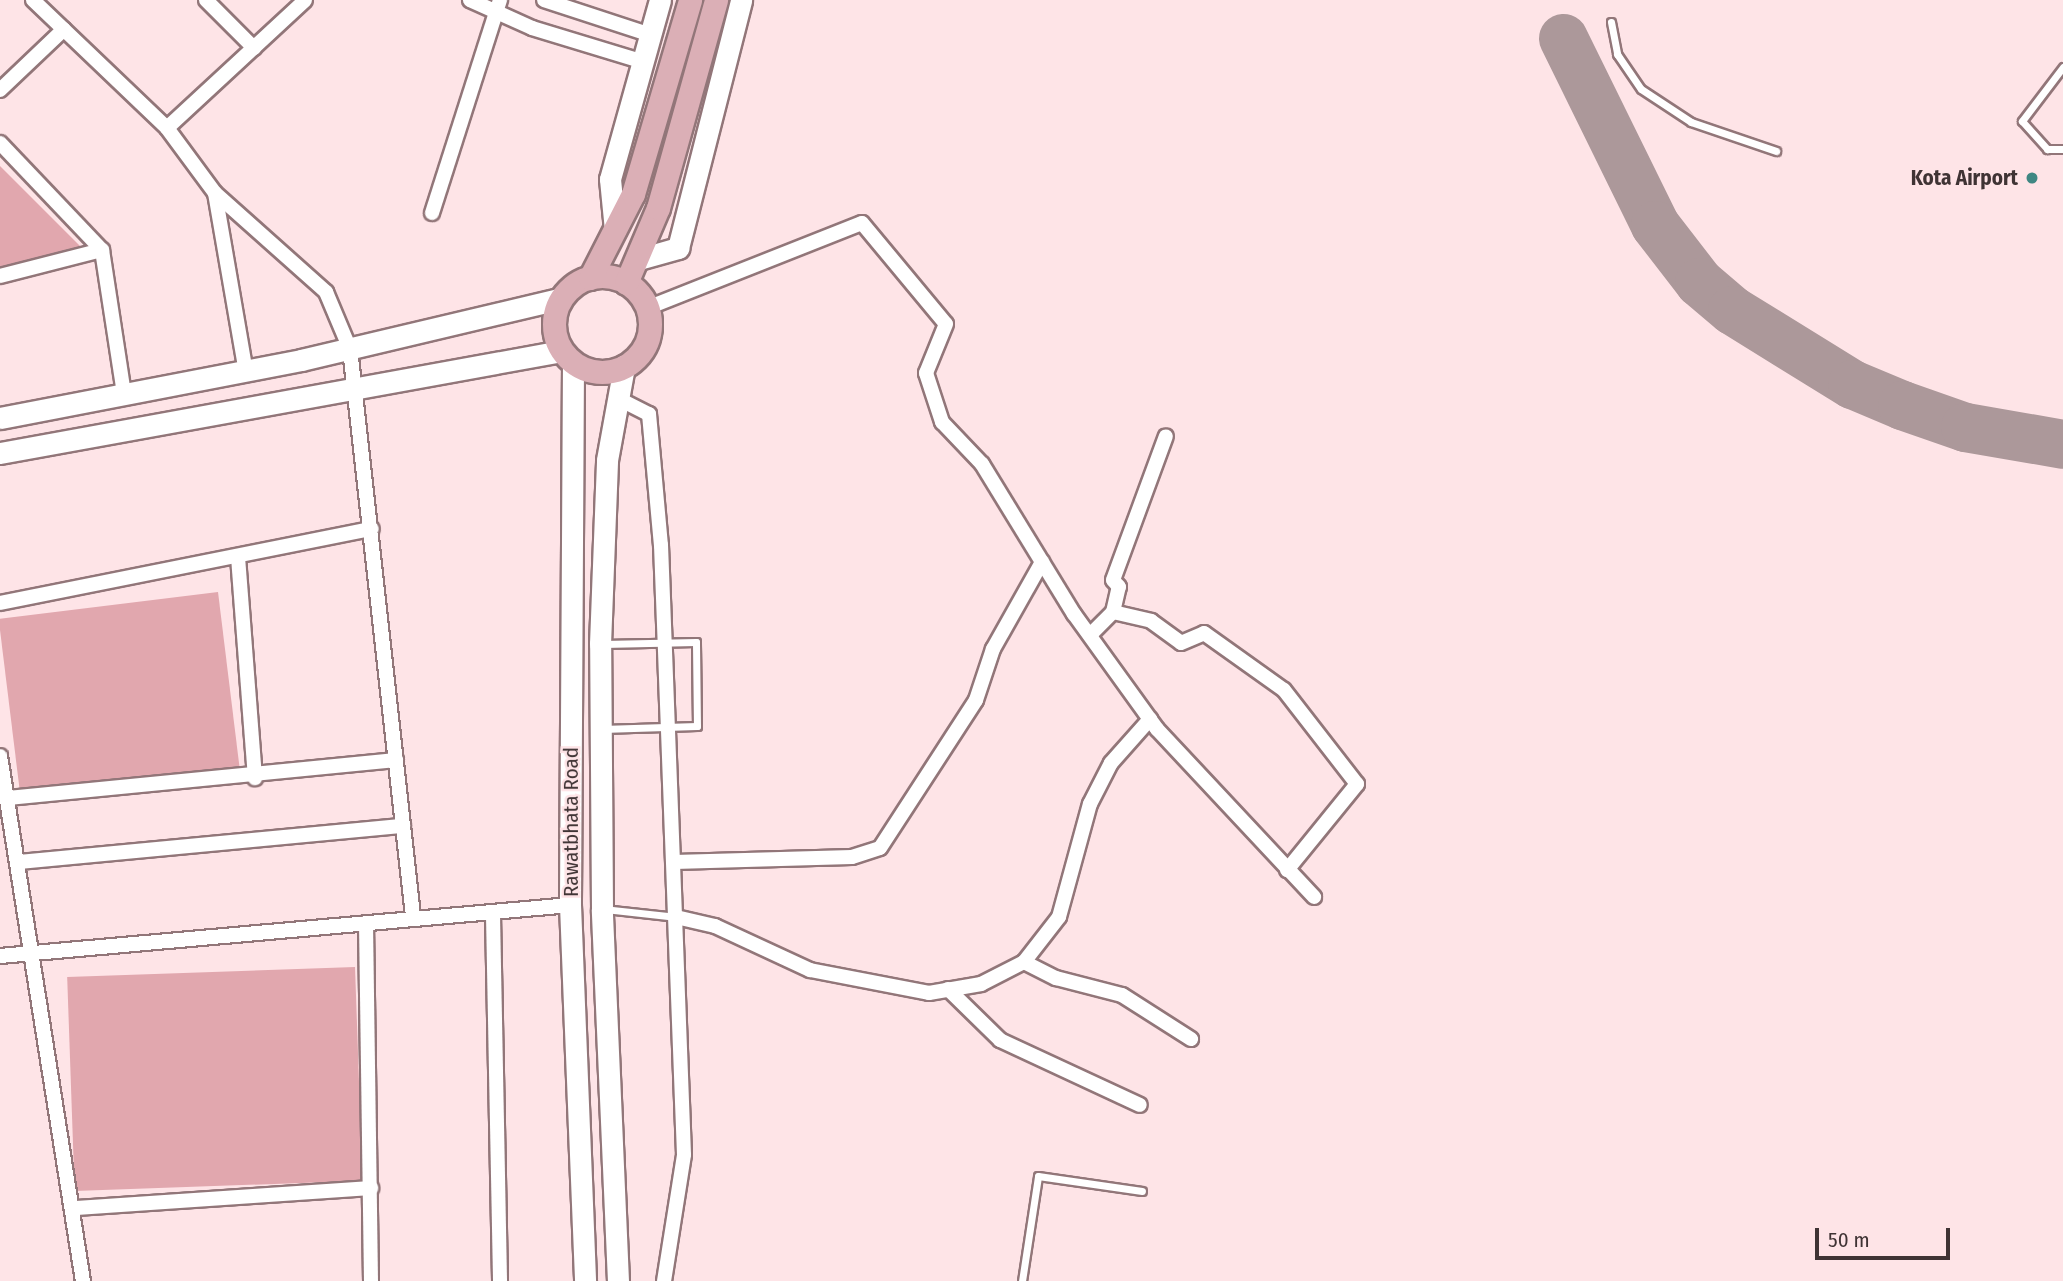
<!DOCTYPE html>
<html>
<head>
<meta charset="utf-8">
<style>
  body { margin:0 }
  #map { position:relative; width:2063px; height:1281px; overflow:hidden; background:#fee4e7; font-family:"Fira Sans Condensed",sans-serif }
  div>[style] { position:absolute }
  .green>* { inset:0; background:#e1a7ae; transform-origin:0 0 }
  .taxiway>* { height:49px; margin:-24.5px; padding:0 24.5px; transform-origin:24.5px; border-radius:24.5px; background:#ac989a }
  .roads { filter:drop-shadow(2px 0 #927679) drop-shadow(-2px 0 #927679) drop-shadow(0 2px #927679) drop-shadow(0 -2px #927679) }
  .lane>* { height:7px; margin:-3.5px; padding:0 3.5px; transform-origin:3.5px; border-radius:3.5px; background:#fff }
  .street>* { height:14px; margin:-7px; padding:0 7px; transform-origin:7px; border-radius:7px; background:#fff }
  .secondary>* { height:21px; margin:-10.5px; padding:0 10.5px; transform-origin:10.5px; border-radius:10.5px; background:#fff }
  .primary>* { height:23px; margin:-11.5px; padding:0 11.5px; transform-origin:11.5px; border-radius:11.5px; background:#dbafb6 }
  .primary>.ring { margin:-11.5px; padding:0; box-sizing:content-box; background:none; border:23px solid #dbafb6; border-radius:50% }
  .dots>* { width:19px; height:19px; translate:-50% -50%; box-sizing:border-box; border:4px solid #fee4e7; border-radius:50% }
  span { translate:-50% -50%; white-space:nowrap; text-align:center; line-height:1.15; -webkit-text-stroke:5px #fee4e7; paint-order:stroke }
  .poi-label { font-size:21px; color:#3f3334; font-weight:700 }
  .right { translate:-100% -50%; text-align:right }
  .street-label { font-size:21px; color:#3f3334 }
  .scale { position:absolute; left:1815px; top:1228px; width:135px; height:32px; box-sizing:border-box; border:4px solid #3f3334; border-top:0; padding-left:9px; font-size:21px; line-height:24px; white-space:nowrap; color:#3f3334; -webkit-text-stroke:5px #fee4e7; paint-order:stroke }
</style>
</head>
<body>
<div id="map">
  <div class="green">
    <i style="clip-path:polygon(0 166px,85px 251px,0 271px)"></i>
    <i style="left:218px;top:592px;width:186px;height:221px;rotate:83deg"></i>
    <i style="left:355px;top:967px;width:214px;height:288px;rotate:88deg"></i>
  </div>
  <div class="taxiway">
    <i style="left:1563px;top:38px;width:208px;rotate:63.8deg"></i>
    <i style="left:1655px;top:225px;width:72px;rotate:52.3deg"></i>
    <i style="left:1699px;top:282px;width:43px;rotate:40.3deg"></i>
    <i style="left:1732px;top:310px;width:141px;rotate:31.7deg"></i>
    <i style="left:1852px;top:384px;width:54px;rotate:22.8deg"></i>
    <i style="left:1902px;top:405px;width:67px;rotate:19.2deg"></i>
    <i style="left:1965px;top:427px;width:99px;rotate:9.8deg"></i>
  </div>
  <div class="roads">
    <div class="lane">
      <i style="left:1611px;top:22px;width:33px;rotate:79deg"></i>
      <i style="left:1617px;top:54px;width:42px;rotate:55.6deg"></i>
      <i style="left:1641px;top:89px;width:60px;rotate:33.4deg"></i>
      <i style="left:1691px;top:122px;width:90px;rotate:18.8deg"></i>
      <i style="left:2063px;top:67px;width:68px;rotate:127.2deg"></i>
      <i style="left:2022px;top:121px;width:38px;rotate:48deg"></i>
      <i style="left:2047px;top:149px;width:16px"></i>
      <i style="left:602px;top:729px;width:95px;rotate:-1.8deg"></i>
      <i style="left:697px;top:726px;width:84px;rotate:-90.7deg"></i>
      <i style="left:696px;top:642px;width:93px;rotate:178.8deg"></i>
      <i style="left:604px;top:909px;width:72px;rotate:6.3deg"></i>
      <i style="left:1022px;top:1281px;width:106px;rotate:-81.3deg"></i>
      <i style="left:1038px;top:1176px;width:105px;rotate:8.2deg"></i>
    </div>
    <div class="street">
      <i style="left:33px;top:0;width:185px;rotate:43.7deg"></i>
      <i style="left:167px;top:128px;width:81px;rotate:53.6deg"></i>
      <i style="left:215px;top:193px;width:182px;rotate:80.2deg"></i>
      <i style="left:206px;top:0;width:68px;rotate:45deg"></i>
      <i style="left:470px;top:0;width:68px;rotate:24.3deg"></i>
      <i style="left:532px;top:28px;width:117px;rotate:16.9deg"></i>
      <i style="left:544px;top:0;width:113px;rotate:18.1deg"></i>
      <i style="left:0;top:90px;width:88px;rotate:-43.6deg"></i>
      <i style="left:167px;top:128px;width:188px;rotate:-42.8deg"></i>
      <i style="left:0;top:143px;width:148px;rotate:46.4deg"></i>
      <i style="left:102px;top:250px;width:146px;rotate:81.3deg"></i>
      <i style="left:215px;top:193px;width:149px;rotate:41.7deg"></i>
      <i style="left:326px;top:292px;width:62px;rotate:67.2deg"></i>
      <i style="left:350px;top:349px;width:570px;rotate:83.66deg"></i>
      <i style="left:432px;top:213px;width:224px;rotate:-72.3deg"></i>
      <i style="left:0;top:276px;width:105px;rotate:-14.3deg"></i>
      <i style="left:647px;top:308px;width:231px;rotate:-21.6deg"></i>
      <i style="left:862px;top:223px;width:131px;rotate:50.3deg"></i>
      <i style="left:946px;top:324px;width:53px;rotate:112.2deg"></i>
      <i style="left:926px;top:373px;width:52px;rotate:71.9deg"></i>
      <i style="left:942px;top:422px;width:58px;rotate:46.4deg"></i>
      <i style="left:982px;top:464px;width:176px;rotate:58.5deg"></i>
      <i style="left:1074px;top:614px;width:142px;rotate:54.2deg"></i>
      <i style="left:1157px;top:729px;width:230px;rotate:46.9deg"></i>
      <i style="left:617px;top:398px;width:36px;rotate:27deg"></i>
      <i style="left:649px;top:414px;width:132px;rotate:84.8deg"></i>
      <i style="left:661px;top:545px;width:610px;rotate:87.84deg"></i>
      <i style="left:684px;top:1155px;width:128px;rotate:99deg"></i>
      <i style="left:238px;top:557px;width:222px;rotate:85.6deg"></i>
      <i style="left:0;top:603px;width:379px;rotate:-11.3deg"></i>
      <i style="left:1113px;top:612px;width:39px;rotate:13deg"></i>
      <i style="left:1151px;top:621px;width:37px;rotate:36deg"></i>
      <i style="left:1181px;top:643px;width:25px;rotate:-23deg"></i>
      <i style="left:1204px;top:633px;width:98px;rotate:35.5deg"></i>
      <i style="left:1284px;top:690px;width:119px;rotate:52.2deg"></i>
      <i style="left:1357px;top:784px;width:111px;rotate:129.1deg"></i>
      <i style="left:1090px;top:635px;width:33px;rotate:-45deg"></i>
      <i style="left:1113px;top:612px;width:26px;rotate:-77deg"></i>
      <i style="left:1119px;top:587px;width:9px;rotate:-131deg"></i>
      <i style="left:1113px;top:580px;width:153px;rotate:-69.8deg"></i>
      <i style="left:0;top:756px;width:532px;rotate:81.02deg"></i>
      <i style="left:8px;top:798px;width:390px;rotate:-5.6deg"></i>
      <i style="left:19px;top:862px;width:386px;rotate:-5.4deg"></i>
      <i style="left:674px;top:862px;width:178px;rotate:-1.6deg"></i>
      <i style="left:852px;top:857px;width:29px;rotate:-18deg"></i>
      <i style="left:880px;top:848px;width:176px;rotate:-57deg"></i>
      <i style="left:976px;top:700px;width:54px;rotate:-71.6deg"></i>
      <i style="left:993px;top:649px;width:100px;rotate:-60.6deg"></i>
      <i style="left:493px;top:915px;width:366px;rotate:88.9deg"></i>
      <i style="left:676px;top:917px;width:40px;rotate:13deg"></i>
      <i style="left:715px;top:926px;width:105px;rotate:24.9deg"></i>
      <i style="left:810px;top:970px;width:121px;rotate:10.9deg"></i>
      <i style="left:929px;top:993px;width:53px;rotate:-9.8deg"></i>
      <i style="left:981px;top:984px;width:48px;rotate:-27.1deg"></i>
      <i style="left:1024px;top:962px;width:57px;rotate:-52.1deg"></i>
      <i style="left:1059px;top:917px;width:117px;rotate:-74.7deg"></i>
      <i style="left:1090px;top:804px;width:46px;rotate:-62.9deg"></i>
      <i style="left:1111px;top:763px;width:59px;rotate:-48.4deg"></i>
      <i style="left:366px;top:923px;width:358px;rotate:89.2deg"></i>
      <i style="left:0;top:956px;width:572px;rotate:-5.11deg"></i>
      <i style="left:1024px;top:962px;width:36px;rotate:27deg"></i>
      <i style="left:1056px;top:978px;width:68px;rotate:14.4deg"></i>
      <i style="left:1122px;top:995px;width:82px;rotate:32.5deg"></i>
      <i style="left:948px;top:989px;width:73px;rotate:44.4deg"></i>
      <i style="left:1000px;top:1040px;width:154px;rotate:24.9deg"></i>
      <i style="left:76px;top:1208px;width:296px;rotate:-3.9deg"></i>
    </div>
    <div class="secondary">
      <i style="left:615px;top:230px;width:51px;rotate:-95.6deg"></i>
      <i style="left:610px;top:179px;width:186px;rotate:-74.4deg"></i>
      <i style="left:639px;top:259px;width:41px;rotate:-15.8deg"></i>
      <i style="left:678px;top:248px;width:256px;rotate:-75.7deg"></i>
      <i style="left:573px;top:363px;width:542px;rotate:90.32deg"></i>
      <i style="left:570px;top:905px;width:376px;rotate:87.7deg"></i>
      <i style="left:0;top:418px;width:307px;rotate:-10.9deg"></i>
      <i style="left:301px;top:360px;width:266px;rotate:-13.3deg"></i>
      <i style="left:0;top:453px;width:570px;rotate:-10.3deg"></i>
      <i style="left:618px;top:1281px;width:372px;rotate:-92.5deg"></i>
      <i style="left:602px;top:909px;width:265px;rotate:-90.4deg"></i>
      <i style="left:600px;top:644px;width:184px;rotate:-87.8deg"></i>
      <i style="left:607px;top:460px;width:96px;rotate:-79.7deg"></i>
    </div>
    <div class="primary">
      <i class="ring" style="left:554px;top:276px;width:73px;height:73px"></i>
      <i style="left:590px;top:278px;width:94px;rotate:-62.9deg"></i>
      <i style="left:633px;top:194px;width:202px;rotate:-73.6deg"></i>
      <i style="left:626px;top:283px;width:82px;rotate:-66.9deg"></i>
      <i style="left:658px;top:208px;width:216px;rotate:-74.4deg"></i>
    </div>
  </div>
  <div class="dots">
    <i style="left:2032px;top:178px;background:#3f8783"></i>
  </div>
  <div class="poi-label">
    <span class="right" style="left:2018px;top:178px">Kota Airport</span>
  </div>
  <div class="street-label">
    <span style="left:571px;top:822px;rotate:-90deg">Rawatbhata Road</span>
  </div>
  <div class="scale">50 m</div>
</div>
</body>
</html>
